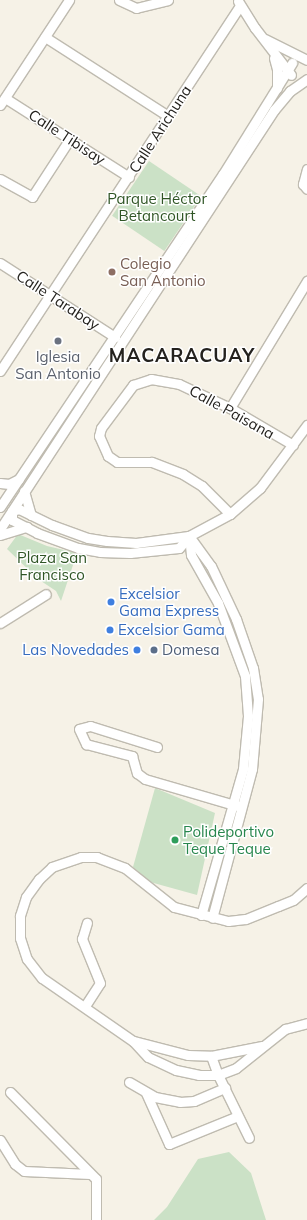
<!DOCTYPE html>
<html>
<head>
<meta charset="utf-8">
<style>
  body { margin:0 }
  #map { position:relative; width:307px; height:1220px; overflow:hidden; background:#f6f2e7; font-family:Mulish,sans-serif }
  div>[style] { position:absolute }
  .green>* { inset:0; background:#cbe1c6; transform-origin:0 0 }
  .roads { filter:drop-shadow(1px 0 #bfbbb0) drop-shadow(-1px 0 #bfbbb0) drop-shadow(0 1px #bfbbb0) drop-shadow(0 -1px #bfbbb0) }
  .minor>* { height:9px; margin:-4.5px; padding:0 4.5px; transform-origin:4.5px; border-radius:4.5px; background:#fff }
  .dots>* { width:11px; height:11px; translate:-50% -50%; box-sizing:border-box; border:2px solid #fff; border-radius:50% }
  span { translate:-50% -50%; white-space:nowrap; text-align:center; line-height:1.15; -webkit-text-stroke:3px #fff; paint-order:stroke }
  .street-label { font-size:15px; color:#24221e }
  .park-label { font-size:15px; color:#2f5525 }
  .education-label { font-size:15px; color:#785e54 }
  .left { translate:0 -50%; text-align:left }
  .worship-label { font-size:15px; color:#5b616d }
  .shop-label { font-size:15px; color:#366cbe }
  .right { translate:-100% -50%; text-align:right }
  .service-label { font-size:15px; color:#4e5e75 }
  .leisure-label { font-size:15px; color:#27864d }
  .district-label { font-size:19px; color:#24221e; font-weight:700; letter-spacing:1px }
</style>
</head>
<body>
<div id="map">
  <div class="green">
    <i style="left:149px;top:161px;width:63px;height:66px;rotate:34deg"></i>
    <i style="clip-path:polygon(18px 534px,47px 546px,77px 553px,61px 601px,56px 591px,38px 579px,7px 549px)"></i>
    <i style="clip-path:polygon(155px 788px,215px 813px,197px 895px,150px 882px,133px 867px)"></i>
    <i style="clip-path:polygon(229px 1152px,251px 1173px,266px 1220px,154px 1220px,167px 1207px,198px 1159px)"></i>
  </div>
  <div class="roads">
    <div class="minor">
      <i style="left:119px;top:0;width:19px;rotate:25deg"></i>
      <i style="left:136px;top:8px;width:33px;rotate:-14deg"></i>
      <i style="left:238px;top:1px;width:32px;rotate:58deg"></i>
      <i style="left:255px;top:28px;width:59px;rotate:52.5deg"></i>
      <i style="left:45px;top:37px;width:146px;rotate:32.7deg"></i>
      <i style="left:265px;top:39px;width:47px;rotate:26.6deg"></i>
      <i style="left:274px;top:58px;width:11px;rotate:75deg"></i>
      <i style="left:277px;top:69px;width:19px;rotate:90deg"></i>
      <i style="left:5px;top:98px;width:147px;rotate:32.5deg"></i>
      <i style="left:0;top:105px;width:126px;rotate:-56.7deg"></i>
      <i style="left:307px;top:169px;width:16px;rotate:105deg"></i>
      <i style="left:303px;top:184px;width:6px;rotate:51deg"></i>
      <i style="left:0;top:179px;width:37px;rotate:29deg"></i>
      <i style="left:32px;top:197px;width:68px;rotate:-57deg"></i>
      <i style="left:0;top:263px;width:137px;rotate:32.8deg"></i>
      <i style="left:0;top:371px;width:437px;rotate:-56.7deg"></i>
      <i style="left:230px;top:408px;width:149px;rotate:-58.8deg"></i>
      <i style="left:0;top:483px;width:9px;rotate:6deg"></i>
      <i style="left:9px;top:484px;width:11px;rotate:-27deg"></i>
      <i style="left:24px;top:491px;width:25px;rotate:74deg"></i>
      <i style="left:0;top:507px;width:401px;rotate:-56.2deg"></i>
      <i style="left:223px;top:174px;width:131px;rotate:-58.1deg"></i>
      <i style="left:12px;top:511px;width:7px;rotate:-16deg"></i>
      <i style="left:19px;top:509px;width:37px;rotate:26deg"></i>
      <i style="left:52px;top:525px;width:38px;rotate:20deg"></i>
      <i style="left:88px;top:538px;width:19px;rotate:9deg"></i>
      <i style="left:107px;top:541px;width:29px;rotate:4deg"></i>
      <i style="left:136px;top:543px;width:53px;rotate:-7.5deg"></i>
      <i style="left:189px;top:536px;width:47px;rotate:-28.2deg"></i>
      <i style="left:230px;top:514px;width:40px;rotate:-41deg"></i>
      <i style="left:260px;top:488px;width:79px;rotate:-53.3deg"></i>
      <i style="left:12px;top:511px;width:9px;rotate:90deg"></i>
      <i style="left:12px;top:520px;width:28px;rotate:27deg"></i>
      <i style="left:37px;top:533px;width:44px;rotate:20.1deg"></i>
      <i style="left:78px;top:548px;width:22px;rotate:10deg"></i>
      <i style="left:100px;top:552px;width:30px;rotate:2deg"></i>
      <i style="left:130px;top:553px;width:49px;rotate:-5.8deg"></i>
      <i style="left:179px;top:548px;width:16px;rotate:-50deg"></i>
      <i style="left:230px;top:514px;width:40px;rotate:-135deg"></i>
      <i style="left:202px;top:486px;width:22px;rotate:-148deg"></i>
      <i style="left:183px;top:474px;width:34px;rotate:-159deg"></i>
      <i style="left:151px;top:462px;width:34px;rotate:180deg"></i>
      <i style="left:117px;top:462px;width:11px;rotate:-146deg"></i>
      <i style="left:108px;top:456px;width:22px;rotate:-114deg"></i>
      <i style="left:99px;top:436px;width:8px;rotate:-76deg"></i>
      <i style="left:101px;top:428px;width:54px;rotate:-53.3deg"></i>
      <i style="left:133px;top:385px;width:19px;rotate:-18deg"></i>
      <i style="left:151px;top:379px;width:28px;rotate:10deg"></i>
      <i style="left:179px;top:384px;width:56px;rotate:25.2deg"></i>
      <i style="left:230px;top:408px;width:73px;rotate:30.4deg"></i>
      <i style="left:0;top:529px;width:501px;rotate:-56.82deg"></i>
      <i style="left:274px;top:110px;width:25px;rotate:-50deg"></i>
      <i style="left:290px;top:91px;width:21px;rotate:-35deg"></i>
      <i style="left:0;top:535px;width:28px;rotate:-17deg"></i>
      <i style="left:189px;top:536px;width:37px;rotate:54deg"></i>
      <i style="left:211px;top:566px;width:59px;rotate:64.7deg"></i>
      <i style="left:236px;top:619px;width:52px;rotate:70.9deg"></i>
      <i style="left:253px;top:668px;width:31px;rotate:81deg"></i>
      <i style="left:258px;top:699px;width:70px;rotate:94.9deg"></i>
      <i style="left:252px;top:769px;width:154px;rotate:105deg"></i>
      <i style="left:189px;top:536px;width:19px;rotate:84deg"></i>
      <i style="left:191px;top:555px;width:55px;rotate:60.6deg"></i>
      <i style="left:218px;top:603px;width:78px;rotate:69.7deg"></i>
      <i style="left:245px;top:676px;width:40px;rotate:85.7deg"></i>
      <i style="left:248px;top:716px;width:53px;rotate:95.4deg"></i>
      <i style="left:243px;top:769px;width:152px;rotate:106deg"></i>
      <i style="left:0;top:623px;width:54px;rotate:-32.2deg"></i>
      <i style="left:157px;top:747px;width:70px;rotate:-162.6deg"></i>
      <i style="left:90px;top:726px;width:11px;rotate:165deg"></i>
      <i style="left:79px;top:729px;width:17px;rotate:65deg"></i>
      <i style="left:86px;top:744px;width:48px;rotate:14.6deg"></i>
      <i style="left:132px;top:756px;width:18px;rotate:74deg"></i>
      <i style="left:137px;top:773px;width:10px;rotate:37deg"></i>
      <i style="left:145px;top:779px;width:97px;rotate:16.2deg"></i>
      <i style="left:307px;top:888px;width:18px;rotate:139deg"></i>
      <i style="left:293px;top:900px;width:16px;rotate:158deg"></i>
      <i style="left:278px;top:906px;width:35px;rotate:158deg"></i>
      <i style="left:245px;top:919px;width:17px;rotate:173deg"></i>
      <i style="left:228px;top:921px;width:56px;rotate:-165.5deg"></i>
      <i style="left:174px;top:907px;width:63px;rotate:-141.5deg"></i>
      <i style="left:125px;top:868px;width:30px;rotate:-159deg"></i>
      <i style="left:97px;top:857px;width:16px;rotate:180deg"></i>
      <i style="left:81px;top:857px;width:31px;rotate:161deg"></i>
      <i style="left:52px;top:867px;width:18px;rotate:137deg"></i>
      <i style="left:39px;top:879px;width:22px;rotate:126deg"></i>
      <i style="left:26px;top:897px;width:20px;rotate:108deg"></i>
      <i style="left:20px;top:916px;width:22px;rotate:90deg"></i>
      <i style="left:20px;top:938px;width:22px;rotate:72deg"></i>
      <i style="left:27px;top:959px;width:24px;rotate:52deg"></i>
      <i style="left:42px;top:978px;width:111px;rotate:34.7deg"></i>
      <i style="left:133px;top:1041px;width:22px;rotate:47deg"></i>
      <i style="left:148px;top:1057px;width:31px;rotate:25deg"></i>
      <i style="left:176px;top:1070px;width:24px;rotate:12deg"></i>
      <i style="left:199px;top:1075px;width:19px"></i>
      <i style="left:218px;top:1075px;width:19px;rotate:-21deg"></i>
      <i style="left:236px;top:1068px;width:63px;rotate:-38.5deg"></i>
      <i style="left:285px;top:1029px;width:23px;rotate:-15deg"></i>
      <i style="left:85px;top:1006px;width:27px;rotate:-57deg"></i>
      <i style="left:100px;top:983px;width:48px;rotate:-112.2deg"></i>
      <i style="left:82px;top:939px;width:17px;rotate:-73deg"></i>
      <i style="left:134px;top:1041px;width:56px;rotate:14.5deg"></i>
      <i style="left:188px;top:1055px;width:23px;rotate:2deg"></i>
      <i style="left:211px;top:1056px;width:52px;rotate:-11.1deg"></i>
      <i style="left:211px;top:1056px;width:20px;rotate:70deg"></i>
      <i style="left:218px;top:1075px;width:70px;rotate:63.8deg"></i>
      <i style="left:129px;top:1082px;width:30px;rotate:30deg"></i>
      <i style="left:155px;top:1097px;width:25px;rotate:11deg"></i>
      <i style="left:180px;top:1102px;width:14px;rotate:-4deg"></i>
      <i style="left:194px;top:1101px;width:34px;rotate:-23deg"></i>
      <i style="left:10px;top:1092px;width:122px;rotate:45.3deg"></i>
      <i style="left:96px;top:1179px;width:41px;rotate:90deg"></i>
      <i style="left:146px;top:1093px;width:56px;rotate:65.7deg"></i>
      <i style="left:169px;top:1144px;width:74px;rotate:-22.1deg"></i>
      <i style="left:0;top:1140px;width:28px;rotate:58deg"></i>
      <i style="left:15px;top:1164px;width:11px;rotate:38deg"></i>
      <i style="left:24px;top:1171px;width:66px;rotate:2.6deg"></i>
    </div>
  </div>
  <div class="dots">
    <i style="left:112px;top:272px;background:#8d6e63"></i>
    <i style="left:58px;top:341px;background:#6b7280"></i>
    <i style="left:111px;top:602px;background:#3f7fe0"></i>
    <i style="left:110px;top:630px;background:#3f7fe0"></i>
    <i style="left:137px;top:650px;background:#3f7fe0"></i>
    <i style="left:154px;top:650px;background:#5c6f8a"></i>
    <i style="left:175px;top:840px;background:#2e9e5b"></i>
  </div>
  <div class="street-label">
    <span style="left:160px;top:129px;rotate:-57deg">Calle Arichuna</span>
    <span style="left:67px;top:137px;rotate:33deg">Calle Tibisay</span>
    <span style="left:58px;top:300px;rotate:33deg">Calle Tarabay</span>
    <span style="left:232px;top:412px;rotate:29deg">Calle Paisana</span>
  </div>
  <div class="park-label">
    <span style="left:157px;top:207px">Parque Héctor<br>Betancourt</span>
    <span style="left:52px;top:566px">Plaza San<br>Francisco</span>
  </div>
  <div class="education-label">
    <span class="left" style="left:120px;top:272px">Colegio<br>San Antonio</span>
  </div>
  <div class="worship-label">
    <span style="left:58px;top:365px">Iglesia<br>San Antonio</span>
  </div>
  <div class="shop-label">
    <span class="left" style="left:119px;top:602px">Excelsior<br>Gama Express</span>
    <span class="left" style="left:118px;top:630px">Excelsior Gama</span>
    <span class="right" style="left:129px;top:650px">Las Novedades</span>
  </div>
  <div class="service-label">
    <span class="left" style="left:162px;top:650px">Domesa</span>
  </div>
  <div class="leisure-label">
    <span class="left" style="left:183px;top:840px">Polideportivo<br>Teque Teque</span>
  </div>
  <div class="district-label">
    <span style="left:182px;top:356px">MACARACUAY</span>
  </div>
</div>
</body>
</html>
